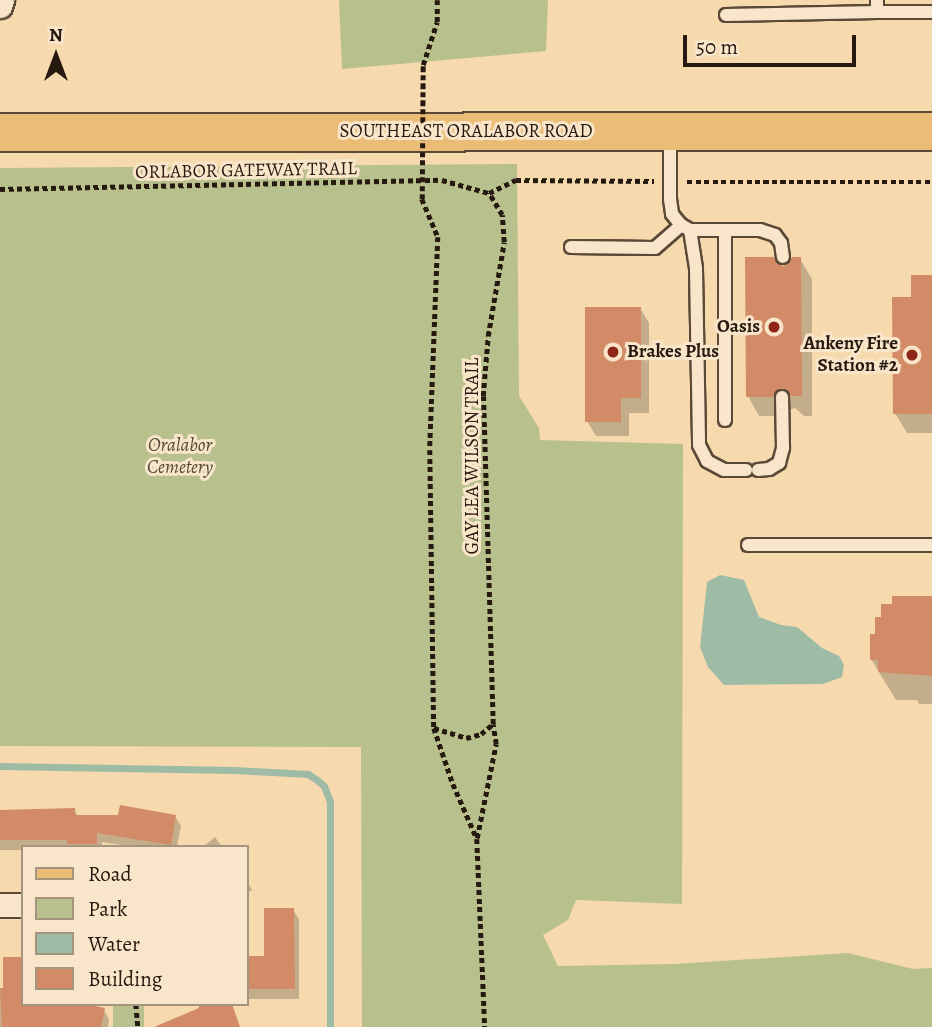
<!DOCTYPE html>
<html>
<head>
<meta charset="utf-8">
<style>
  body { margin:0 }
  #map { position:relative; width:932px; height:1027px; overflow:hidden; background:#f6d9ad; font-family:Alegreya,serif }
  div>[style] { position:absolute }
  .green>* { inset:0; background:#b8c08d; transform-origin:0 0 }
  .water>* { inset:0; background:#9ebba5 }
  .shadow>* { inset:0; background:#0003 }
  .stream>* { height:7px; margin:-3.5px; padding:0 3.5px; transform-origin:3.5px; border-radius:3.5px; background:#9ebba5 }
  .building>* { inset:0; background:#d28b66 }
  .path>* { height:4.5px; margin-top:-2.25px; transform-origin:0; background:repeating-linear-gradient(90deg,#261910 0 5px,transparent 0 8.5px) }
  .roads { filter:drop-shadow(2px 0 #5a4937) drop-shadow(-2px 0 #5a4937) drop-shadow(0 2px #5a4937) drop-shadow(0 -2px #5a4937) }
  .service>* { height:12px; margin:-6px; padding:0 6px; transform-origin:6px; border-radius:6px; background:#f9e6ca }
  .minor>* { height:23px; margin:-11.5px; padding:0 11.5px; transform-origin:11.5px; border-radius:11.5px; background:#f9e6ca }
  .primary>* { height:37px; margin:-18.5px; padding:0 18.5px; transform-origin:18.5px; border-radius:18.5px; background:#ebbc76 }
  .path-bridge>* { height:4.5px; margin-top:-2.25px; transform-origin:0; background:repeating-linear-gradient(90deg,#261910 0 5px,transparent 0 8.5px) }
  .dots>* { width:19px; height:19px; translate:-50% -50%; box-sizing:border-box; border:4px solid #f9e6ca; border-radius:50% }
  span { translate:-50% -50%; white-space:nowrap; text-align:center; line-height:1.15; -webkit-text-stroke:6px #f9e6ca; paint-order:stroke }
  .street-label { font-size:19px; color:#261910 }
  .poi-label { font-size:19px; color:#261910; font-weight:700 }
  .right { translate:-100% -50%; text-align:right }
  .left { translate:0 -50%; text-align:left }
  .park-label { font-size:19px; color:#524b36; font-style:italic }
  .legend { position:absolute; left:21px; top:845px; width:228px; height:161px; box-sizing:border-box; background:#f9e6ca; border:2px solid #a59480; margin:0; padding:9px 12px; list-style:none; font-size:21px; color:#261910 }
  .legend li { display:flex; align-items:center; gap:14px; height:35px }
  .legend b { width:35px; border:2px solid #a59480 }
  .north { position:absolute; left:21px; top:21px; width:70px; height:70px; -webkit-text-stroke:5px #f9e6ca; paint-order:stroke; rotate:0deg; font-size:19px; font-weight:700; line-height:28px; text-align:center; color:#261910 }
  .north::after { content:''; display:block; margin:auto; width:24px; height:32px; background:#261910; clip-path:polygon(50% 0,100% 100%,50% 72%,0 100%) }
  .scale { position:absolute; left:683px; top:35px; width:173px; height:32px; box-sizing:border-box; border:4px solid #261910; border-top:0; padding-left:9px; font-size:21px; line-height:24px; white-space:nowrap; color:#261910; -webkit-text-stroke:5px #f9e6ca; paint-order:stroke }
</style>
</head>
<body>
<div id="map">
  <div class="green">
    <i style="clip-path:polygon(339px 0,548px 0,546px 51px,342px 69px)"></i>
    <i style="clip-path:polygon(517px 164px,519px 396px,539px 428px,540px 440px,683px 444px,682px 904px,576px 900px,568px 920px,543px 935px,558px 966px,674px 964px,848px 953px,913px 969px,932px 968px,932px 1027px,362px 1027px,361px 747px,0 746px,0 168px)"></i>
    <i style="left:113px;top:1004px;width:31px;height:23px"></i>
  </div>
  <div class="water">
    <i style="clip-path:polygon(720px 575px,744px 580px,759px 617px,781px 625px,797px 627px,822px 648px,839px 656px,844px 665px,842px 677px,823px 684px,724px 685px,708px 667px,700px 647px,707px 582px)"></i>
  </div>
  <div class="shadow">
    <i style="clip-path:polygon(800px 259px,812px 279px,812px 416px,804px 416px,795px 408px,788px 410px,785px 416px,759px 416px,748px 396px,777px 265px,784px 268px)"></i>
    <i style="clip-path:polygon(932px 277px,932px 433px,907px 433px,895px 413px,913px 298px)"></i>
    <i style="clip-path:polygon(640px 308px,649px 323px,649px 413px,629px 413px,629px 436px,596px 436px,587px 421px)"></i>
    <i style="clip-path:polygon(932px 598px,932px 704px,919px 704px,917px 700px,896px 700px,871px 659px,877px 635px)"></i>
    <i style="clip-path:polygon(0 810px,74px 810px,79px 817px,175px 816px,181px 826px,177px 847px,134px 847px,102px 842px,102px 847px,23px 847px,23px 850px,0 850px)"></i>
    <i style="clip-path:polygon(215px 837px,222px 847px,203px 847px)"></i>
    <i style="clip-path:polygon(247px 881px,252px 890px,247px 893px)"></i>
    <i style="clip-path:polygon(293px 910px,299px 919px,299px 999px,249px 999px,247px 958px,266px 958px)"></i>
    <i style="clip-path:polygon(0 990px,23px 1004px,104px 1010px,109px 1020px,108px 1027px,0 1027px)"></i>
  </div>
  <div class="stream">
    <i style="left:0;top:766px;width:234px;rotate:1deg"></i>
    <i style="left:234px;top:770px;width:74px;rotate:3.1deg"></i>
    <i style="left:308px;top:774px;width:11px;rotate:34deg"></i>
    <i style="left:317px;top:780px;width:9px;rotate:41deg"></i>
    <i style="left:324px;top:786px;width:17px;rotate:69deg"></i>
    <i style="left:330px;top:802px;width:225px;rotate:90deg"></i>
  </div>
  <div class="building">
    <i style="clip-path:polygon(745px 257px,774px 257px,777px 263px,784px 266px,792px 257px,801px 257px,802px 396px,791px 396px,783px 388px,777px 390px,773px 397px,746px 397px)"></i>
    <i style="clip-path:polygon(911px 275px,932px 275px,932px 414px,893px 414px,892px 297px,911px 297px)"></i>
    <i style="clip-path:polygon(585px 307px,641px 307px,641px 398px,621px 398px,621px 422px,585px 422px)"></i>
    <i style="clip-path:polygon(892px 596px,932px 596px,932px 676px,878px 672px,878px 660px,870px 660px,870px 634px,875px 634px,875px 617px,881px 617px,881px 604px,892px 604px)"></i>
    <i style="clip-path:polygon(120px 805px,176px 815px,171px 845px,97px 833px,97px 844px,67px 844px,67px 840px,0 840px,0 810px,75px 808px,75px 815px,118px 815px)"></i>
    <i style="clip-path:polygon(264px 908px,294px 908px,295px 989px,247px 989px,247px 956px,264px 956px)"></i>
    <i style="clip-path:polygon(3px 957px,23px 957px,23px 1004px,86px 1004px,105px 1008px,101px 1027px,2px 1027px,0 988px,3px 988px)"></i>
    <i style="clip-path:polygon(198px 1004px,232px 1004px,240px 1027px,154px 1027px,199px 1008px)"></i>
  </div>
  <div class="path">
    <i style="left:423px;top:65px;width:45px;rotate:-72deg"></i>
    <i style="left:437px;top:22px;width:22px;rotate:-90deg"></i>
    <i style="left:687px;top:182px;width:245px"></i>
    <i style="left:0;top:189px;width:442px;rotate:-1.2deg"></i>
    <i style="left:442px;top:180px;width:49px;rotate:15.5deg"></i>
    <i style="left:489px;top:193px;width:30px;rotate:-26deg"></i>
    <i style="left:516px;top:180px;width:138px;rotate:0.4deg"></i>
    <i style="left:422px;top:199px;width:41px;rotate:67.2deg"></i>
    <i style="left:438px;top:237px;width:213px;rotate:92.2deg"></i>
    <i style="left:430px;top:450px;width:278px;rotate:89.2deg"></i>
    <i style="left:434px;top:728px;width:59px;rotate:71.3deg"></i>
    <i style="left:453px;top:784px;width:60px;rotate:66.4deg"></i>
    <i style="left:477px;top:839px;width:188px;rotate:87.6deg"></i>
    <i style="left:434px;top:728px;width:34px;rotate:17deg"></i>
    <i style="left:466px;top:738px;width:16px;rotate:-15deg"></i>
    <i style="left:481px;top:734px;width:16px;rotate:-40deg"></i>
    <i style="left:493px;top:724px;width:328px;rotate:-91.7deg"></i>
    <i style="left:483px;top:396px;width:60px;rotate:-85.2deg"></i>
    <i style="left:488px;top:336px;width:95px;rotate:-80.3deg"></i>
    <i style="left:504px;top:242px;width:27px;rotate:-94deg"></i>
    <i style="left:502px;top:215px;width:26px;rotate:-121deg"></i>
    <i style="left:477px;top:838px;width:96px;rotate:-78.6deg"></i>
    <i style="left:496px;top:744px;width:20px;rotate:-99deg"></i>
    <i style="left:136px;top:1004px;width:23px;rotate:85deg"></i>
  </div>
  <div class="roads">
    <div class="service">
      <i style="left:877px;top:0;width:12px;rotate:90deg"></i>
      <i style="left:877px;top:12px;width:55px"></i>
      <i style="left:726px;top:15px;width:151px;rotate:-1.1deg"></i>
      <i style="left:670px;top:133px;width:66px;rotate:90deg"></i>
      <i style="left:670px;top:199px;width:15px;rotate:82deg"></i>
      <i style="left:672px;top:214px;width:14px;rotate:51deg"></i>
      <i style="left:681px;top:225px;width:10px;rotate:29deg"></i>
      <i style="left:690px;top:230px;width:70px"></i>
      <i style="left:760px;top:230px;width:16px;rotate:18deg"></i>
      <i style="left:775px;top:235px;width:10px;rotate:53deg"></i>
      <i style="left:781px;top:243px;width:14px;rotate:82deg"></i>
      <i style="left:690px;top:230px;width:39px;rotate:81deg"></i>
      <i style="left:696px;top:269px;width:176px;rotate:89deg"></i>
      <i style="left:699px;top:445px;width:18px;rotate:63deg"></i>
      <i style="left:707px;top:461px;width:19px;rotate:28deg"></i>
      <i style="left:724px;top:470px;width:22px"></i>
      <i style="left:725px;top:230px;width:190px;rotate:90deg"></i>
      <i style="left:571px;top:247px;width:84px;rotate:0.7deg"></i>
      <i style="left:655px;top:248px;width:35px;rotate:-41deg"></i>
      <i style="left:758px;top:470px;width:11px;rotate:-5deg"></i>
      <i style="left:769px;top:469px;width:12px;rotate:-31deg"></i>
      <i style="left:779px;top:463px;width:16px;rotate:-75deg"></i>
      <i style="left:783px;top:448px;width:51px;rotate:-91.1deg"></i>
      <i style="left:748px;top:545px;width:184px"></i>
    </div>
    <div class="minor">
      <i style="left:0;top:6px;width:6px;rotate:-72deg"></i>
      <i style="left:0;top:905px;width:23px"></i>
    </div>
    <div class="primary">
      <i style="left:0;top:132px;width:932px;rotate:-0.06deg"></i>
    </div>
  </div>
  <div class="path-bridge">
    <i style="left:422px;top:199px;width:134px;rotate:-89.6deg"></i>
  </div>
  <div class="dots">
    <i style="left:774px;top:327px;background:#8f2418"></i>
    <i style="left:613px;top:352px;background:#8f2418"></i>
    <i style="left:912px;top:355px;background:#8f2418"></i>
  </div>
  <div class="street-label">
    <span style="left:466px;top:132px">SOUTHEAST ORALABOR ROAD</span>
    <span style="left:246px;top:171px;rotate:-1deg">ORLABOR GATEWAY TRAIL</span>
    <span style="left:473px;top:456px;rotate:-90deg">GAY LEA WILSON TRAIL</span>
  </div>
  <div class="poi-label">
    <span class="right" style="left:760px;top:327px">Oasis</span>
    <span class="right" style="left:898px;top:355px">Ankeny Fire<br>Station #2</span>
    <span class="left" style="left:627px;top:352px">Brakes Plus</span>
  </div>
  <div class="park-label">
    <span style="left:180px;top:457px">Oralabor<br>Cemetery</span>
  </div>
  <ul class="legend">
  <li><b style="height:9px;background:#ebbc76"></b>Road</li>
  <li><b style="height:19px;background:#b8c08d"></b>Park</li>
  <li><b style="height:19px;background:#9ebba5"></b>Water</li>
  <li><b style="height:19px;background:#d28b66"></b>Building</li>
  </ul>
  <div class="north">N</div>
  <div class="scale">50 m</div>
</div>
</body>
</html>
